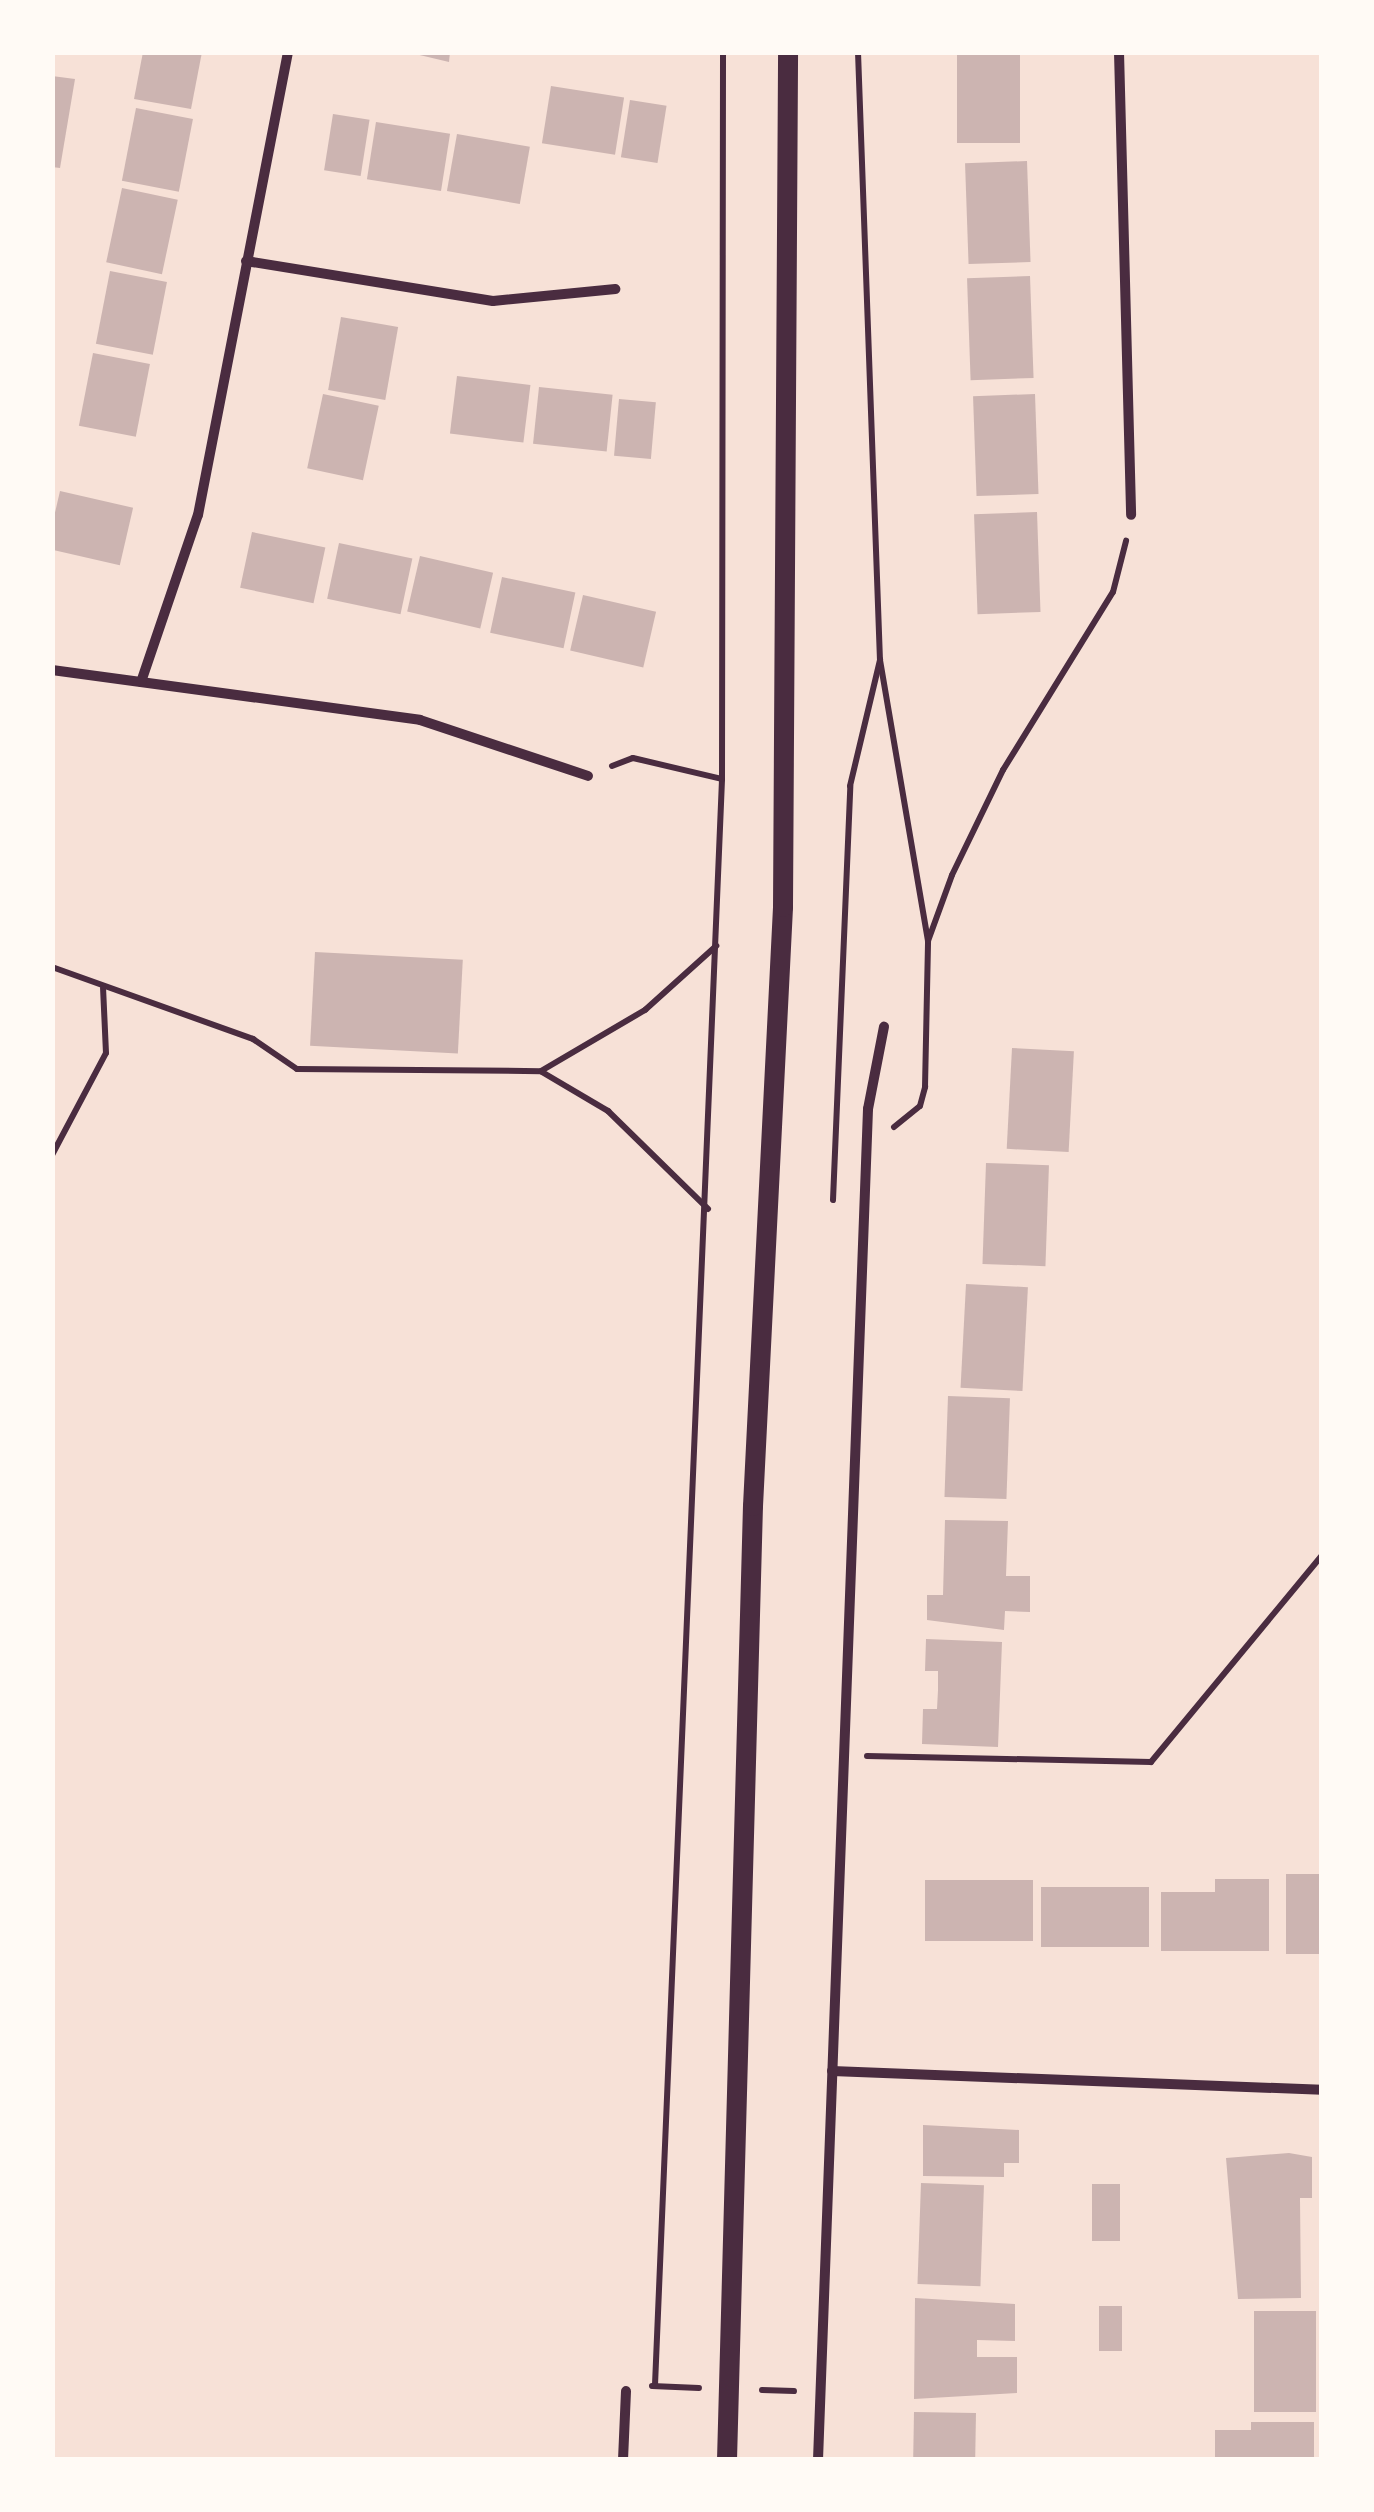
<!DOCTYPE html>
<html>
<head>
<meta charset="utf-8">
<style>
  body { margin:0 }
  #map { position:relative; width:1374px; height:2512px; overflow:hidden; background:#f7e1d7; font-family:Poppins,sans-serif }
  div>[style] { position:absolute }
  .building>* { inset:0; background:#ccb4b1; transform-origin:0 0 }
  .path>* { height:6px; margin:-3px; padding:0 3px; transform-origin:3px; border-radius:3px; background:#4a2c40 }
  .minor>* { height:10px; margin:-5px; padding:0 5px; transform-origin:5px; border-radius:5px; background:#4a2c40 }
  .secondary>* { height:20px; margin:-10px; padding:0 10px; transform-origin:10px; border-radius:10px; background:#4a2c40 }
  span { translate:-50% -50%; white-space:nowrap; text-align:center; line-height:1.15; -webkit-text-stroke:10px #fffaf5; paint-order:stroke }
  .frame { position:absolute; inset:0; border:55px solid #fffaf5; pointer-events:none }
</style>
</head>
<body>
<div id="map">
  <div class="building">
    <i style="clip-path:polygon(143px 52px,202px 52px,191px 109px,134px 99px)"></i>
    <i style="clip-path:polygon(407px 52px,450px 52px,449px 62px)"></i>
    <i style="left:957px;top:52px;width:63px;height:91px"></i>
    <i style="clip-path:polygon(52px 76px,75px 79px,60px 168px,52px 167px)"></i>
    <i style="left:551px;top:86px;width:74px;height:58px;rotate:9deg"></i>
    <i style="left:630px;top:100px;width:37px;height:58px;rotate:9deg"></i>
    <i style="left:136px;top:108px;width:58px;height:74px;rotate:11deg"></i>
    <i style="left:333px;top:114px;width:37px;height:57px;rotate:9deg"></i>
    <i style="left:376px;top:122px;width:75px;height:58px;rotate:9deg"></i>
    <i style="left:457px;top:134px;width:74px;height:58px;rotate:10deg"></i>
    <i style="left:1027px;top:161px;width:101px;height:62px;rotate:88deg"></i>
    <i style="left:122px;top:188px;width:57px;height:76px;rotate:12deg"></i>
    <i style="left:110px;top:271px;width:58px;height:74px;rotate:11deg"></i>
    <i style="left:1030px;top:276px;width:102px;height:63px;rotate:88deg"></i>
    <i style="left:341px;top:317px;width:58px;height:74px;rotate:10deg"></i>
    <i style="left:93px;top:353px;width:58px;height:74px;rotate:11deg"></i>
    <i style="left:457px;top:376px;width:74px;height:58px;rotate:7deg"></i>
    <i style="left:539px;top:387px;width:74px;height:57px;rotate:6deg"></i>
    <i style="left:323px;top:394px;width:57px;height:76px;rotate:12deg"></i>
    <i style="left:1035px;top:394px;width:100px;height:62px;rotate:88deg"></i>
    <i style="left:619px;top:399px;width:37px;height:57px;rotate:5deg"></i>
    <i style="left:60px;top:491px;width:75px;height:59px;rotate:13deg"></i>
    <i style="left:1037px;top:512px;width:100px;height:63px;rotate:88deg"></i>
    <i style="left:252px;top:532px;width:75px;height:57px;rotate:12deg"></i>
    <i style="left:339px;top:543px;width:75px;height:57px;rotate:12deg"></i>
    <i style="left:420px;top:556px;width:75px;height:57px;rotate:13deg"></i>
    <i style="left:502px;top:577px;width:75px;height:57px;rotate:12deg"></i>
    <i style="left:583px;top:595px;width:75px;height:57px;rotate:13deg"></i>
    <i style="left:315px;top:952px;width:148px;height:94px;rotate:3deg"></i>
    <i style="left:1012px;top:1048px;width:62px;height:101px;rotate:3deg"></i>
    <i style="left:986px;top:1163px;width:63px;height:101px;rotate:2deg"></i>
    <i style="left:966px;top:1284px;width:62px;height:104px;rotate:3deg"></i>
    <i style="left:948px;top:1396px;width:62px;height:101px;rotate:2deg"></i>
    <i style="clip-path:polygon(945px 1520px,1008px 1521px,1006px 1576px,1030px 1576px,1030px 1612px,1005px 1611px,1004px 1630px,927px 1620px,927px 1595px,943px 1595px)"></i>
    <i style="clip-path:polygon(926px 1639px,1002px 1642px,998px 1747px,922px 1744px,923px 1709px,937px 1709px,938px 1690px,938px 1671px,925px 1671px)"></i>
    <i style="left:1286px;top:1874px;width:36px;height:80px"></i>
    <i style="clip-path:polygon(1215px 1879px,1269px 1879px,1269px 1951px,1161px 1951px,1161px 1892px,1215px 1892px)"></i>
    <i style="left:925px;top:1880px;width:108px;height:61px"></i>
    <i style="left:1041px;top:1887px;width:108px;height:60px"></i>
    <i style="clip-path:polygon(923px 2125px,1019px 2130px,1019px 2163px,1004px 2163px,1004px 2177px,923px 2176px)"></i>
    <i style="clip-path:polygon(1289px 2153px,1312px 2157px,1312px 2198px,1300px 2198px,1301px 2298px,1238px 2299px,1226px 2158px)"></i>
    <i style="left:921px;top:2183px;width:63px;height:101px;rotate:2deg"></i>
    <i style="left:1092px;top:2184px;width:28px;height:57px"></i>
    <i style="clip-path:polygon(915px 2298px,1015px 2304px,1015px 2341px,977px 2340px,977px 2357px,1017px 2357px,1017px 2393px,914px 2399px)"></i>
    <i style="left:1099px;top:2306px;width:23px;height:45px"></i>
    <i style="left:1254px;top:2311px;width:62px;height:101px"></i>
    <i style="left:914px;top:2412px;width:62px;height:48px;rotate:1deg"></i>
    <i style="clip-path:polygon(1251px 2422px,1314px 2422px,1314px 2460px,1215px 2460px,1215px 2430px,1251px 2430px)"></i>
  </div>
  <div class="path">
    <i style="left:858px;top:52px;width:608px;rotate:87.93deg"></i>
    <i style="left:880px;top:660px;width:285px;rotate:80.3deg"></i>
    <i style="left:612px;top:766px;width:22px;rotate:-21deg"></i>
    <i style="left:633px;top:758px;width:91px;rotate:13.3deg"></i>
    <i style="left:52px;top:967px;width:214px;rotate:19.7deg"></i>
    <i style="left:253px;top:1039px;width:53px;rotate:34.3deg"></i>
    <i style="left:297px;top:1069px;width:244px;rotate:0.5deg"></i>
    <i style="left:541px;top:1071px;width:121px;rotate:-30.4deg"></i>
    <i style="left:645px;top:1010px;width:96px;rotate:-42deg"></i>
    <i style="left:542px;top:1072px;width:77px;rotate:30.6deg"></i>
    <i style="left:608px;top:1111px;width:140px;rotate:44.4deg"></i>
    <i style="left:894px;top:1127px;width:33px;rotate:-39deg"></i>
    <i style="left:920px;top:1106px;width:20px;rotate:-75deg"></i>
    <i style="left:925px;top:1087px;width:146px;rotate:-88.8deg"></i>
    <i style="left:928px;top:941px;width:70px;rotate:-70deg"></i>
    <i style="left:952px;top:875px;width:117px;rotate:-64.1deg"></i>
    <i style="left:1003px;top:770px;width:209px;rotate:-58.3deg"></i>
    <i style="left:1113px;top:592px;width:53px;rotate:-75.7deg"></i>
    <i style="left:52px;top:1155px;width:115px;rotate:-62.1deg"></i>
    <i style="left:106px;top:1053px;width:65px;rotate:-92.6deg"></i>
    <i style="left:833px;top:1200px;width:414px;rotate:-87.6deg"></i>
    <i style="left:850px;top:786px;width:130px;rotate:-76.6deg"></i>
    <i style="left:867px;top:1756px;width:284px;rotate:1.2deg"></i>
    <i style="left:1151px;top:1762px;width:268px;rotate:-50.4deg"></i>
    <i style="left:655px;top:2385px;width:1607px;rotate:-87.61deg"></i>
    <i style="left:722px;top:779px;width:727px;rotate:-89.92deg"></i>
    <i style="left:652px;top:2386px;width:47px;rotate:2.4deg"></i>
    <i style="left:762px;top:2390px;width:32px;rotate:2deg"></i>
  </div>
  <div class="minor">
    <i style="left:1119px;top:52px;width:463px;rotate:88.5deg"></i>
    <i style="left:246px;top:261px;width:250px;rotate:9.2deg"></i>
    <i style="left:493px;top:301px;width:123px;rotate:-5.6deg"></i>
    <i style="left:52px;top:670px;width:371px;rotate:7.7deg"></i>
    <i style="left:420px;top:720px;width:177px;rotate:18.4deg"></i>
    <i style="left:141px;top:682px;width:176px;rotate:-71.2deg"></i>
    <i style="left:198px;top:515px;width:472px;rotate:-79deg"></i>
    <i style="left:832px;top:2071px;width:490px;rotate:2.2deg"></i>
    <i style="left:623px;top:2460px;width:69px;rotate:-87.5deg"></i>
    <i style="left:818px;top:2460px;width:1352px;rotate:-87.88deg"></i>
    <i style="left:868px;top:1109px;width:84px;rotate:-79deg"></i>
  </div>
  <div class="secondary">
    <i style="left:727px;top:2460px;width:954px;rotate:-88.44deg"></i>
    <i style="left:753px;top:1506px;width:600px;rotate:-87.13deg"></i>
    <i style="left:783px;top:907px;width:855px;rotate:-89.66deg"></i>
  </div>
  <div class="frame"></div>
</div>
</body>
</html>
